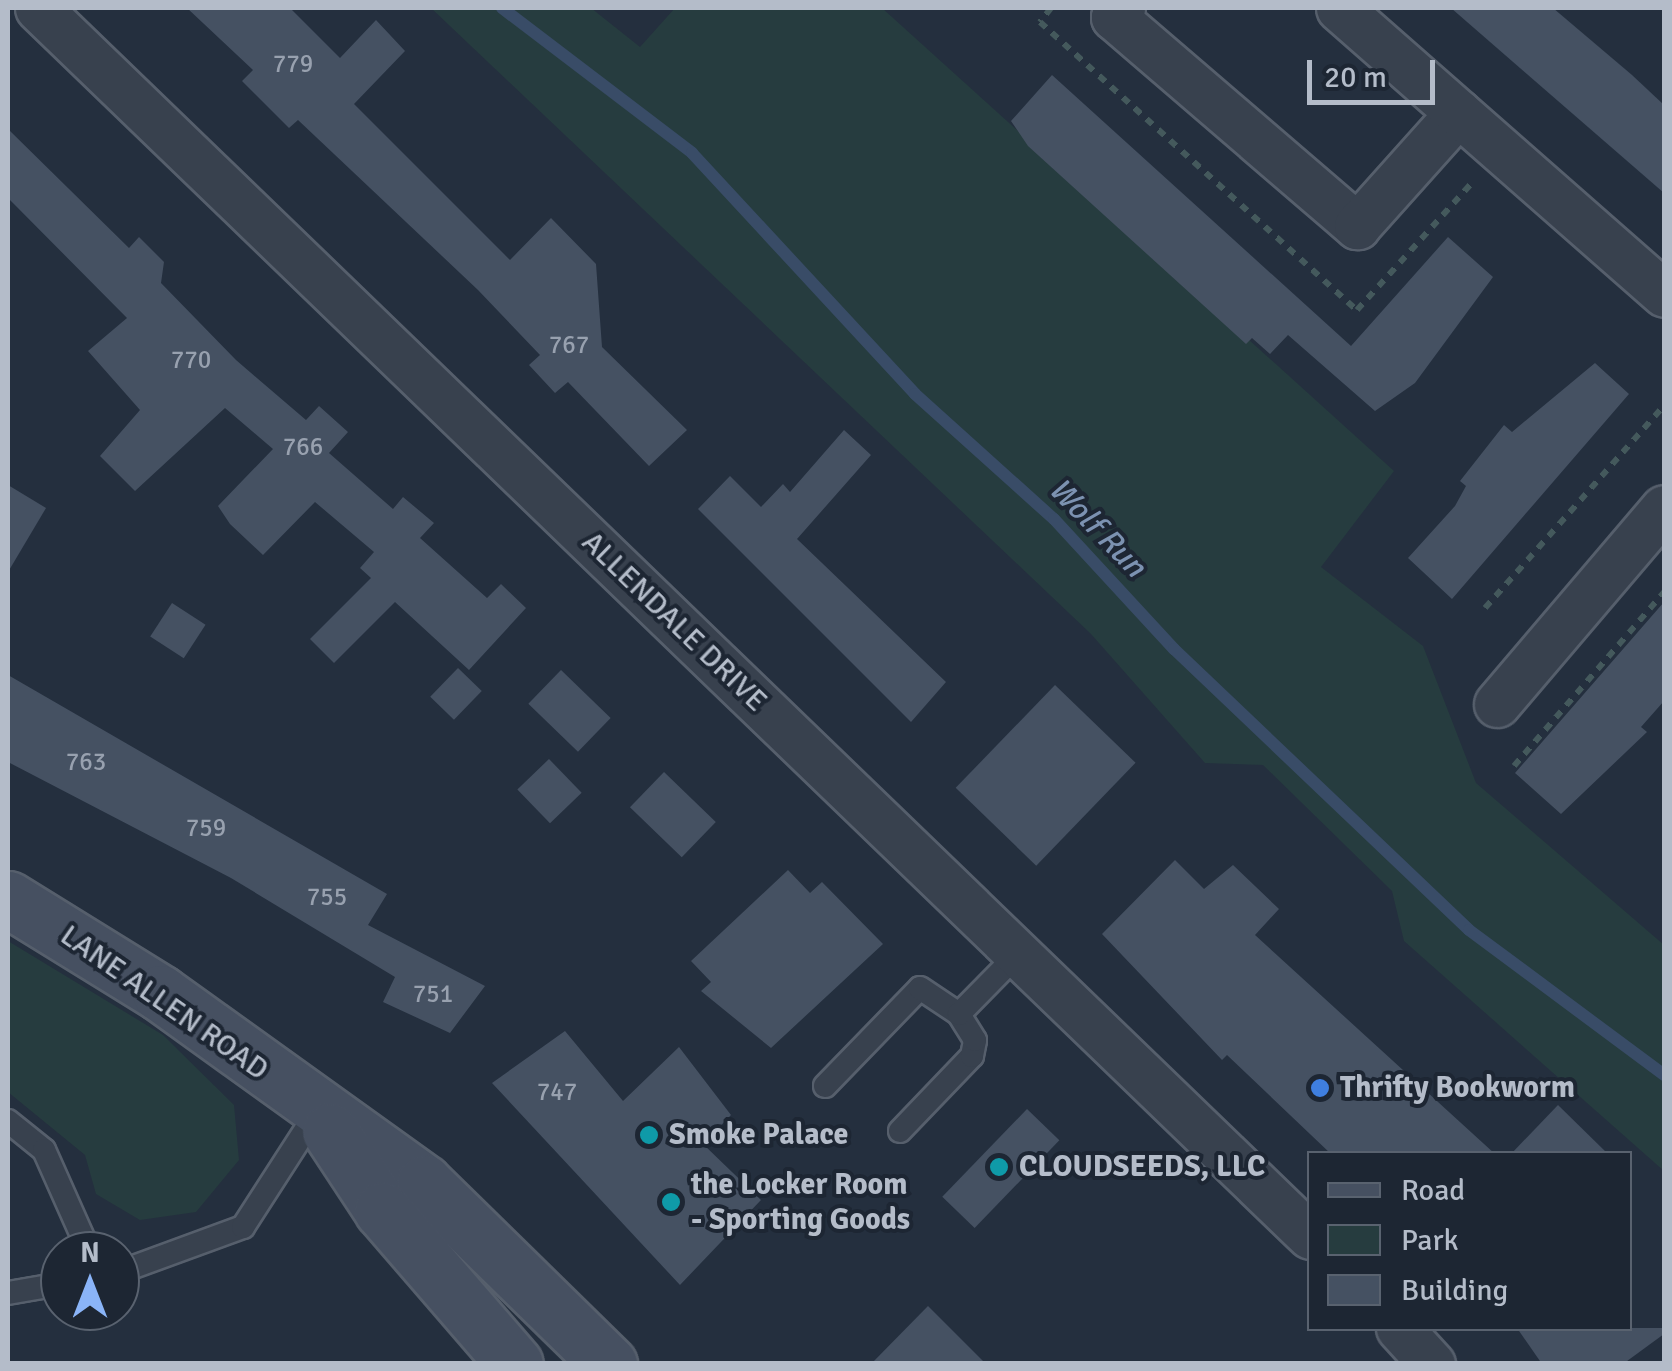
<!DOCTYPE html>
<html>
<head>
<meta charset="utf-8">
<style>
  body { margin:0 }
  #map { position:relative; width:1672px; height:1371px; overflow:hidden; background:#242f3e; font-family:Signika,sans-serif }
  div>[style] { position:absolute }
  .green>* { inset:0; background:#263c3f }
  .stream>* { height:12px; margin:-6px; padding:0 6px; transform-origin:6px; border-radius:6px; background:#394c67 }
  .building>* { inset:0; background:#455162; transform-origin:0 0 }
  .path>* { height:6px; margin-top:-3px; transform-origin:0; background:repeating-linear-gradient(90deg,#44595c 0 8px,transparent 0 16px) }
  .roads { filter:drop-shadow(2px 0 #565f6c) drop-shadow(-2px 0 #565f6c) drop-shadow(0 2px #565f6c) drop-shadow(0 -2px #565f6c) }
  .service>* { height:22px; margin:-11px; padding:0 11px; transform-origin:11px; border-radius:11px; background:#38414e }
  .minor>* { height:45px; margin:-22.5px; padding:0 22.5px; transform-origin:22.5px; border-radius:22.5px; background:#38414e }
  .secondary>* { height:55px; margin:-27.5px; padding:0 27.5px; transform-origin:27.5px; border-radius:27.5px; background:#465061 }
  .dots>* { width:28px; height:28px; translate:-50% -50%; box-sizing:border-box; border:5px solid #1d2633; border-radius:50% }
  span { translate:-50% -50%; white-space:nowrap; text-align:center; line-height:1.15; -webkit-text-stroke:8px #1d2633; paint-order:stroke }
  .number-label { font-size:25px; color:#98a1af }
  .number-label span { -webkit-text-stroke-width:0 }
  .street-label { font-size:30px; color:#b4bcc9 }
  .poi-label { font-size:30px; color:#b4bcc9; font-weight:700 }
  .left { translate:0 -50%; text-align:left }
  .water-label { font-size:32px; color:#7c92b1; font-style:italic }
  .frame { position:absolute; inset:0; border:10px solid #b4bcc9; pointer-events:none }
  .legend { position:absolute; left:1307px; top:1151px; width:325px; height:180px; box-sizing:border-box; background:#1d2633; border:2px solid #59626f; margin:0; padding:12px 18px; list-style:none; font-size:30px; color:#b4bcc9 }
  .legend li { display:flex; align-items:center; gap:20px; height:50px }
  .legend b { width:50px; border:2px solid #59626f }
  .north { position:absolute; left:40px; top:1231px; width:100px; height:100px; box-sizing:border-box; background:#1d2633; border:2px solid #59626f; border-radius:50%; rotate:0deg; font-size:28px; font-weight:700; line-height:40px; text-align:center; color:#b4bcc9 }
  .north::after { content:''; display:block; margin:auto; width:35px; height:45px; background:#8ab4f8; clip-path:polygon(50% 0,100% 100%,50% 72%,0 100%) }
  .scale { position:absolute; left:1307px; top:60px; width:128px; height:45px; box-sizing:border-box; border:5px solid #b4bcc9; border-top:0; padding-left:12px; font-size:30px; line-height:35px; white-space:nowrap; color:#b4bcc9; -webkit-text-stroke:8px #1d2633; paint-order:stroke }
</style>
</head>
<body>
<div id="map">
  <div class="green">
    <i style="clip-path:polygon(431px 8px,591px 8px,640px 47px,675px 8px,882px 8px,1394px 471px,1321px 567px,1423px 646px,1476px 783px,1664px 945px,1664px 1171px,1404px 941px,1392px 891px,1263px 765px,1205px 763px,1091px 634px)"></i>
    <i style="clip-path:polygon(8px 941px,163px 1035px,234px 1105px,239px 1160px,196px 1212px,140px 1220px,96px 1194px,85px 1155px,8px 1092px)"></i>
  </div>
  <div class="stream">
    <i style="left:502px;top:8px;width:239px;rotate:37.3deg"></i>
    <i style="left:692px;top:153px;width:328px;rotate:47.2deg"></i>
    <i style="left:915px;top:394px;width:187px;rotate:42deg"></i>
    <i style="left:1054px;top:519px;width:177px;rotate:47.3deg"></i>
    <i style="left:1174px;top:649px;width:407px;rotate:43.6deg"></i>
    <i style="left:1469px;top:930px;width:243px;rotate:36.6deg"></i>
  </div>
  <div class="building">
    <i style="clip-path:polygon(187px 8px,290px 8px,340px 58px,376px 20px,405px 51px,354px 104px,510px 260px,551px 218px,596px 264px,602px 347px,687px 430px,649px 466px,568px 382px,555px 393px,529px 365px,540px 355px,478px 290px,298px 120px,289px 128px,242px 81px,253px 70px)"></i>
    <i style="clip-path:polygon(1451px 8px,1553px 8px,1632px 75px,1664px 105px,1664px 193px)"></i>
    <i style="clip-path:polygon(1052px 75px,1351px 346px,1448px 237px,1493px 277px,1415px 383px,1375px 411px,1288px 335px,1270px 354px,1252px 338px,1246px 344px,1028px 146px,1011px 121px)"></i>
    <i style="clip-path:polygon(8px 129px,129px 248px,139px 237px,164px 262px,161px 283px,236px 360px,306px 420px,319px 406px,348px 432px,329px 453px,393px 509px,403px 497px,434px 523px,420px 538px,487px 598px,501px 584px,526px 608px,469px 670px,395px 602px,334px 663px,310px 639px,371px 578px,360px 568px,374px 552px,315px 502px,263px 555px,230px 524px,218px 506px,273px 449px,225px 408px,135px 491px,100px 456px,140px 410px,88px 351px,127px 318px,8px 198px)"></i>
    <i style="clip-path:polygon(1595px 363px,1629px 394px,1452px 599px,1408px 558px,1455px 506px,1466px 486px,1460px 481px,1504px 425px,1512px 432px)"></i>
    <i style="clip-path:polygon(844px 430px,871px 455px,797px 539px,946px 682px,911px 722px,698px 509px,730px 476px,761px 507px,783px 484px,790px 492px)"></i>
    <i style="clip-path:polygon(8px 485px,46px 508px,8px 572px)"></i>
    <i style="clip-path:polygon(1664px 602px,1664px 701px,1641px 727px,1647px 732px,1561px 814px,1515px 773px)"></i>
    <i style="left:172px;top:603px;width:40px;height:40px;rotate:33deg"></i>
    <i style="left:458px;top:668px;width:33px;height:40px;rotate:44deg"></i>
    <i style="left:561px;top:670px;width:69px;height:47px;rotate:44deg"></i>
    <i style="clip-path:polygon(8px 675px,387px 894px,368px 925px,485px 986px,450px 1033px,383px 1002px,395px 977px,231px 878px,8px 762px)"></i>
    <i style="left:1055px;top:685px;width:112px;height:143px;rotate:44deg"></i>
    <i style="left:549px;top:759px;width:47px;height:44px;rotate:46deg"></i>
    <i style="left:664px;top:772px;width:72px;height:49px;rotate:44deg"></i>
    <i style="clip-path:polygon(1175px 860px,1204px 889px,1233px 865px,1279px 909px,1255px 935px,1495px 1154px,1331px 1154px,1227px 1055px,1222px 1060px,1102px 934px)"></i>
    <i style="clip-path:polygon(788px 870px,810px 893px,822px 882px,883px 944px,771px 1048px,701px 991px,711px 982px,691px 961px)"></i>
    <i style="clip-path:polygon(565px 1031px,623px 1101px,679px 1047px,731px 1115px,703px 1144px,761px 1200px,680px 1285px,492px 1083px)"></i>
    <i style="clip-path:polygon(1558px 1105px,1608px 1154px,1511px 1154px)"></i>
    <i style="left:1027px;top:1109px;width:45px;height:122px;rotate:44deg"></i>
    <i style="clip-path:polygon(928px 1306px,986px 1364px,871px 1364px)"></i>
    <i style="clip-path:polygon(1517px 1328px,1664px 1328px,1664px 1334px,1623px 1364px,1542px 1364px)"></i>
  </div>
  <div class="path">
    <i style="left:1051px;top:8px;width:18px;rotate:128deg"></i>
    <i style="left:1040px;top:22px;width:428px;rotate:42.3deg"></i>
    <i style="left:1357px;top:310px;width:170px;rotate:-47.9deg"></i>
    <i style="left:1485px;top:608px;width:270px;rotate:-48.5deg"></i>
    <i style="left:1514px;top:766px;width:230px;rotate:-49.2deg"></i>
  </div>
  <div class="roads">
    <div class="service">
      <i style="left:825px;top:1086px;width:136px;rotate:-45.9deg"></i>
      <i style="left:920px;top:988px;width:47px;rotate:33.7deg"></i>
      <i style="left:8px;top:1121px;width:46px;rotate:38.9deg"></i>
      <i style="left:44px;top:1150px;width:111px;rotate:66deg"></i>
      <i style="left:900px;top:1131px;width:104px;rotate:-46.2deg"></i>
      <i style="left:972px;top:1056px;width:16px;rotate:-79deg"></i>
      <i style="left:975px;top:1040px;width:31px;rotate:-122deg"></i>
      <i style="left:959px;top:1014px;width:84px;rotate:-45.5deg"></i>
      <i style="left:120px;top:1272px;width:131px;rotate:-20.1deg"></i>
      <i style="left:243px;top:1227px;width:137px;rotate:-57.2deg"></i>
      <i style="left:8px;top:1293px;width:53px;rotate:-9.8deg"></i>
    </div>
    <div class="minor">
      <i style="left:38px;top:8px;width:1768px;rotate:43.99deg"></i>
      <i style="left:1122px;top:8px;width:12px;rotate:132deg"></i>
      <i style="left:1114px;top:17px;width:321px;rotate:40.7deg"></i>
      <i style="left:1357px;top:226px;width:152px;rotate:-48.2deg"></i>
      <i style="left:1339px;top:8px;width:433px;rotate:41.3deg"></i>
      <i style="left:1497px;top:704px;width:257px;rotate:-49.6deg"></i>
      <i style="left:1399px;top:1328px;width:49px;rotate:47.5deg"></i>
    </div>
    <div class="secondary">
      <i style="left:8px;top:899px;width:179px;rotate:31.7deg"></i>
      <i style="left:160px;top:993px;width:325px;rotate:35.7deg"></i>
      <i style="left:424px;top:1183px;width:259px;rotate:44.4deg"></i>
      <i style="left:330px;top:1131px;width:95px;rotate:56.6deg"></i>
      <i style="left:382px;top:1210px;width:203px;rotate:49.2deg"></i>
    </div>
  </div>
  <div class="dots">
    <i style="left:1320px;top:1088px;background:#3f7fe0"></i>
    <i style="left:649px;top:1135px;background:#0f9aa8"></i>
    <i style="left:999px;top:1167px;background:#0f9aa8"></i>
    <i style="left:671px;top:1202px;background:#0f9aa8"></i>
  </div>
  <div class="number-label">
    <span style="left:293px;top:64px">779</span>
    <span style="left:569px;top:345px">767</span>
    <span style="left:191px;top:360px">770</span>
    <span style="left:303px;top:447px">766</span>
    <span style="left:86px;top:762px">763</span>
    <span style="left:206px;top:828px">759</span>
    <span style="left:327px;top:897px">755</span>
    <span style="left:433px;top:994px">751</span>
    <span style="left:557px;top:1092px">747</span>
  </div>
  <div class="street-label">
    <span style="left:674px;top:622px;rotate:44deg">ALLENDALE DRIVE</span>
    <span style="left:164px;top:1003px;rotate:35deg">LANE ALLEN ROAD</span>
  </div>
  <div class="poi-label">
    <span class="left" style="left:1340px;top:1088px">Thrifty Bookworm</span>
    <span class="left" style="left:669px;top:1135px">Smoke Palace</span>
    <span class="left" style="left:1019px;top:1167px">CLOUDSEEDS, LLC</span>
    <span class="left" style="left:691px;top:1202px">the Locker Room<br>- Sporting Goods</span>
  </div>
  <div class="water-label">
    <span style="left:1097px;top:528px;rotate:46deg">Wolf Run</span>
  </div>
  <div class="frame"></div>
  <ul class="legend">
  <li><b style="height:12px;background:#465061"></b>Road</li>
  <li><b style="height:28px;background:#263c3f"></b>Park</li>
  <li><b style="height:28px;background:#455162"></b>Building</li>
  </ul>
  <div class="north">N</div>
  <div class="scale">20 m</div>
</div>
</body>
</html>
